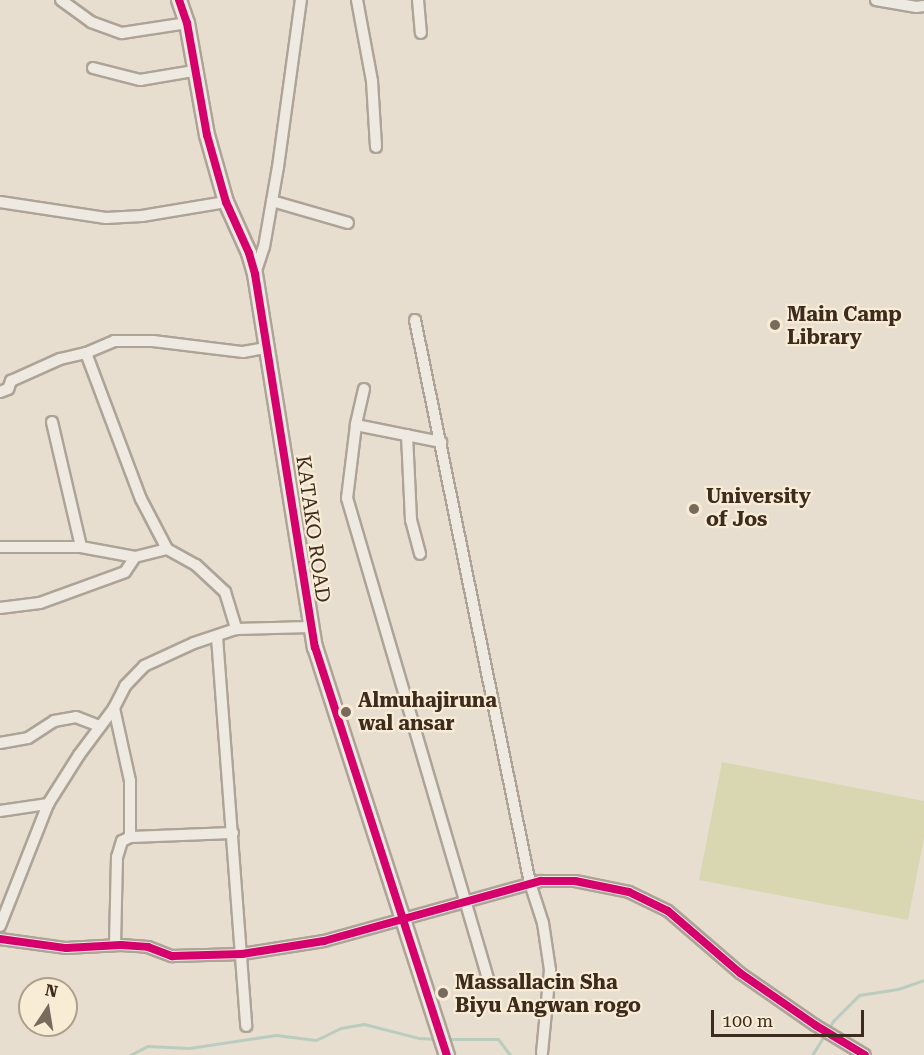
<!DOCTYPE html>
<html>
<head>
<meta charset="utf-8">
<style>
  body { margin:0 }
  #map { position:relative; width:924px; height:1055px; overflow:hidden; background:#e7decf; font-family:"Roboto Serif",serif }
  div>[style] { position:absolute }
  .green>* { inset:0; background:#d9d7b1 }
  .stream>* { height:3px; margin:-1.5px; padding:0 1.5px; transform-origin:1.5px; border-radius:1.5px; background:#baccc0 }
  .roads { filter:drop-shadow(2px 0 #ada397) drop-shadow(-2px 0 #ada397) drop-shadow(0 2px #ada397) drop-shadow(0 -2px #ada397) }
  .minor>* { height:10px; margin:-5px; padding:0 5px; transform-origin:5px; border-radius:5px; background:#efeae1 }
  .tertiary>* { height:14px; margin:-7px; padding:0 7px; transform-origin:7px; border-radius:7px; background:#efeae1 }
  .cycleway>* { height:8px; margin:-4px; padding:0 4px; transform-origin:4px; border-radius:4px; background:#d6006c }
  .dots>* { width:16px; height:16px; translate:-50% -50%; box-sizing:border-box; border:3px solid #f8ecd5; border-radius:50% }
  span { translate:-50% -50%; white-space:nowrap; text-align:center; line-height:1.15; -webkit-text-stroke:4.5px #f8ecd5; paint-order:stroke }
  .poi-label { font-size:20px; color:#3d2b1e; font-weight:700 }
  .left { translate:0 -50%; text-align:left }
  .street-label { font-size:20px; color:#3d2b1e }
  .north { position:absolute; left:18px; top:977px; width:60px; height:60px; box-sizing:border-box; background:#f8ecd5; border:2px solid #ad9f8c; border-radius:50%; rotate:12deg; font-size:16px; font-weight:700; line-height:24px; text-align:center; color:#3d2b1e }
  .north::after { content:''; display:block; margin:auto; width:21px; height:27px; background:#786a5c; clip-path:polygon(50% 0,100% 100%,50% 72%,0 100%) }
  .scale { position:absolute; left:711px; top:1010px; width:153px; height:27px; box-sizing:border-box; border:3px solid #3d2b1e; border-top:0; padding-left:8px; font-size:18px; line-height:21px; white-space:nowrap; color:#3d2b1e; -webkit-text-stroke:4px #f8ecd5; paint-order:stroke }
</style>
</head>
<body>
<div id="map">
  <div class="green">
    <i style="clip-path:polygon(722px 762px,924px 801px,924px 838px,908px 920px,699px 880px)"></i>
  </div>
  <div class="stream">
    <i style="left:445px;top:1039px;width:53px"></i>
    <i style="left:498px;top:1039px;width:20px;rotate:53deg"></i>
    <i style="left:130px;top:1055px;width:20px;rotate:-27deg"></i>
    <i style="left:148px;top:1046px;width:41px;rotate:2.8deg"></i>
    <i style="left:189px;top:1048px;width:88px;rotate:-8.5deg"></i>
    <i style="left:276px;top:1035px;width:40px;rotate:7.1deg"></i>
    <i style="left:316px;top:1040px;width:28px;rotate:-26deg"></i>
    <i style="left:341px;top:1028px;width:23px;rotate:-10deg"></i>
    <i style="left:364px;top:1024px;width:57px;rotate:14.3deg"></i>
    <i style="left:419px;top:1038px;width:20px;rotate:3deg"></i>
    <i style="left:812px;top:1055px;width:40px;rotate:-58deg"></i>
    <i style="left:833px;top:1021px;width:37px;rotate:-45deg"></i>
    <i style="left:859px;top:995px;width:39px;rotate:-9deg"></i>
    <i style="left:898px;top:989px;width:28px;rotate:-19deg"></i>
  </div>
  <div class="roads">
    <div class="minor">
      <i style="left:61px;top:0;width:37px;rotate:36deg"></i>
      <i style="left:91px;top:22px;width:33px;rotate:20deg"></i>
      <i style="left:122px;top:33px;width:66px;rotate:-8.7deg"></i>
      <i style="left:357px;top:0;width:82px;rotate:79.5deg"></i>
      <i style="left:372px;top:81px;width:66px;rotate:86.5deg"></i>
      <i style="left:418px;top:0;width:33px;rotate:85deg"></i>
      <i style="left:876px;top:0;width:41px;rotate:9.9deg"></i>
      <i style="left:916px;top:7px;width:8px;rotate:-7deg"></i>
      <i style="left:93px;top:68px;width:49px;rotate:14.3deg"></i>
      <i style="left:140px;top:80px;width:55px;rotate:-9.5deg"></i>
      <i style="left:272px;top:201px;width:79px;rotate:16.1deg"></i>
      <i style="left:0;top:202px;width:107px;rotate:8.6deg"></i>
      <i style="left:106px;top:218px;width:36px;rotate:-3deg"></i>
      <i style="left:142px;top:216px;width:85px;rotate:-9.5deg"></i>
      <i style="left:255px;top:274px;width:28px;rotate:-72deg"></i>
      <i style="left:264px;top:247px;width:81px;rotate:-80.1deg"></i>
      <i style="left:278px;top:167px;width:169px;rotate:-82.2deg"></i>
      <i style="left:415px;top:320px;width:575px;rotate:78.46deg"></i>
      <i style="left:530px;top:883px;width:42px;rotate:72deg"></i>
      <i style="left:543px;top:923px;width:48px;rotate:81.5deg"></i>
      <i style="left:550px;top:970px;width:83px;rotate:95.5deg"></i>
      <i style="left:86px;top:353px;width:156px;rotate:69.4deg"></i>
      <i style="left:141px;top:499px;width:56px;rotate:62.5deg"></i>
      <i style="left:364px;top:389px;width:37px;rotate:103deg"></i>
      <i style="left:356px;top:425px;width:74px;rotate:97deg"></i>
      <i style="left:347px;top:498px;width:504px;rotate:73.65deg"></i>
      <i style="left:0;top:392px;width:9px;rotate:-21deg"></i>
      <i style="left:8px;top:389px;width:9px;rotate:-69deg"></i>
      <i style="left:11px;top:381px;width:54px;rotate:-24.2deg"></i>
      <i style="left:60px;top:359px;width:27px;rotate:-13deg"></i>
      <i style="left:86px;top:353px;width:30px;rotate:-23deg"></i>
      <i style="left:114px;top:341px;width:39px"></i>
      <i style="left:153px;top:341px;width:91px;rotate:7deg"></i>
      <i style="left:243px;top:352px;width:22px;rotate:-10deg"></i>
      <i style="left:52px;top:422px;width:128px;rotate:76.9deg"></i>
      <i style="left:356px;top:425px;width:87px;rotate:11.3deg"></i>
      <i style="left:407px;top:435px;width:85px;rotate:87.3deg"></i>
      <i style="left:411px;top:520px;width:35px;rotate:75deg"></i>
      <i style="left:0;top:547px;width:81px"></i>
      <i style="left:81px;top:547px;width:55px;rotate:10.5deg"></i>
      <i style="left:135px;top:557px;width:33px;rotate:-14deg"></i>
      <i style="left:167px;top:549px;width:33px;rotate:29deg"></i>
      <i style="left:196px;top:565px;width:40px;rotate:43deg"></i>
      <i style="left:225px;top:592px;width:39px;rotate:73deg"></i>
      <i style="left:0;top:608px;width:40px;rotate:-7.1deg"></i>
      <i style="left:40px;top:603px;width:90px;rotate:-20deg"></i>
      <i style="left:125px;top:572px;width:18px;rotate:-56deg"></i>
      <i style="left:217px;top:637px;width:390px;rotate:85.7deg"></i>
      <i style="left:114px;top:708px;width:75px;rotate:77.6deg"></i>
      <i style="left:130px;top:781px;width:56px;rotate:90deg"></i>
      <i style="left:130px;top:837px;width:9px;rotate:153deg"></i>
      <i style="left:122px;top:841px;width:17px;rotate:107deg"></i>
      <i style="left:117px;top:857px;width:88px;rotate:91.3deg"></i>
      <i style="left:0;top:743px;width:28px;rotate:-10deg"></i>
      <i style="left:28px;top:738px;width:31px;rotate:-33deg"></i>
      <i style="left:54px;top:721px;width:22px;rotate:-10deg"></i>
      <i style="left:76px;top:717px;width:26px;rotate:21deg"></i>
      <i style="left:0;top:811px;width:49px;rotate:-8.3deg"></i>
      <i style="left:130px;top:837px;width:103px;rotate:-2.2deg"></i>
      <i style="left:0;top:926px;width:131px;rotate:-68.5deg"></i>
      <i style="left:48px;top:804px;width:58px;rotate:-57.7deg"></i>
      <i style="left:79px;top:755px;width:59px;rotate:-53.3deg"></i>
      <i style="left:114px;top:708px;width:25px;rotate:-63deg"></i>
      <i style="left:125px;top:686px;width:28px;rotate:-46deg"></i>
      <i style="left:144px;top:666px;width:55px;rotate:-24.7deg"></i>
      <i style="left:194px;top:643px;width:44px;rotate:-18.4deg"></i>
      <i style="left:236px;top:629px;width:75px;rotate:-1.5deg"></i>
      <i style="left:0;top:939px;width:67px;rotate:7.8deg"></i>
      <i style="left:66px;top:948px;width:55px;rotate:-3.1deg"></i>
      <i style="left:121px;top:945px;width:27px;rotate:4deg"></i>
      <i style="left:148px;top:947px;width:26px;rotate:21deg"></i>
      <i style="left:172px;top:956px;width:70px;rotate:-1.6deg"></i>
      <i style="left:242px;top:954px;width:83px;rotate:-9deg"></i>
      <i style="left:324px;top:941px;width:225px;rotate:-15.5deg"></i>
      <i style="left:541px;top:881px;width:34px"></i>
      <i style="left:575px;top:881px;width:55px;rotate:11.5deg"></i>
      <i style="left:629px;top:892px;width:43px;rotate:26deg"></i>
      <i style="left:668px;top:911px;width:95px;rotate:40.7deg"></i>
      <i style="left:740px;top:973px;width:91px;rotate:34.7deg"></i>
      <i style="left:815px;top:1025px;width:58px;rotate:31deg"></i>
    </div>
    <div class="tertiary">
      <i style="left:179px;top:0;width:24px;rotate:71deg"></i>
      <i style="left:187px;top:23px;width:114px;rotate:79.9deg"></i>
      <i style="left:207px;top:135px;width:70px;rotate:74.2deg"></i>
      <i style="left:226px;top:202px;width:56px;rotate:65.7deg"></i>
      <i style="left:249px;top:253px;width:22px;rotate:74deg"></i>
      <i style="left:255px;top:274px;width:378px;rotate:80.9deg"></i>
      <i style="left:315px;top:647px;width:429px;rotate:72.1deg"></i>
    </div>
  </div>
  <div class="cycleway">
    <i style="left:179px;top:0;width:24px;rotate:71deg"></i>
    <i style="left:187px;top:23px;width:114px;rotate:79.9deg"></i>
    <i style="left:207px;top:135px;width:70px;rotate:74.2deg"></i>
    <i style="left:226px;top:202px;width:56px;rotate:65.7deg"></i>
    <i style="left:249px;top:253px;width:22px;rotate:74deg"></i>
    <i style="left:255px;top:274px;width:378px;rotate:80.9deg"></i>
    <i style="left:315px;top:647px;width:429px;rotate:72.1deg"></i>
    <i style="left:0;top:939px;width:67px;rotate:7.8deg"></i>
    <i style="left:66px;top:948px;width:55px;rotate:-3.1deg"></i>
    <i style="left:121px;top:945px;width:27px;rotate:4deg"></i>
    <i style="left:148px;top:947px;width:26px;rotate:21deg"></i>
    <i style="left:172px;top:956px;width:70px;rotate:-1.6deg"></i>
    <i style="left:242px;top:954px;width:83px;rotate:-9deg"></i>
    <i style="left:324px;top:941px;width:225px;rotate:-15.5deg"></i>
    <i style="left:541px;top:881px;width:34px"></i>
    <i style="left:575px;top:881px;width:55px;rotate:11.5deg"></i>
    <i style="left:629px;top:892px;width:43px;rotate:26deg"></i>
    <i style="left:668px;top:911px;width:95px;rotate:40.7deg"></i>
    <i style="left:740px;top:973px;width:91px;rotate:34.7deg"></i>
    <i style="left:815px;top:1025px;width:58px;rotate:31deg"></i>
  </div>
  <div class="dots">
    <i style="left:775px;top:325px;background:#786a5c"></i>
    <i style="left:694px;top:509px;background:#786a5c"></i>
    <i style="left:346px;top:712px;background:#786a5c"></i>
    <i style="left:443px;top:993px;background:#786a5c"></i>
  </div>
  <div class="poi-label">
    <span class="left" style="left:787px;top:326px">Main Camp<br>Library</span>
    <span class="left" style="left:706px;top:508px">University<br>of Jos</span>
    <span class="left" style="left:358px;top:712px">Almuhajiruna<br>wal ansar</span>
    <span class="left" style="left:455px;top:994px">Massallacin Sha<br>Biyu Angwan rogo</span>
  </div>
  <div class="street-label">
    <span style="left:313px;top:529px;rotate:82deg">KATAKO ROAD</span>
  </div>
  <div class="north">N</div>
  <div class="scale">100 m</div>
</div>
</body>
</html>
